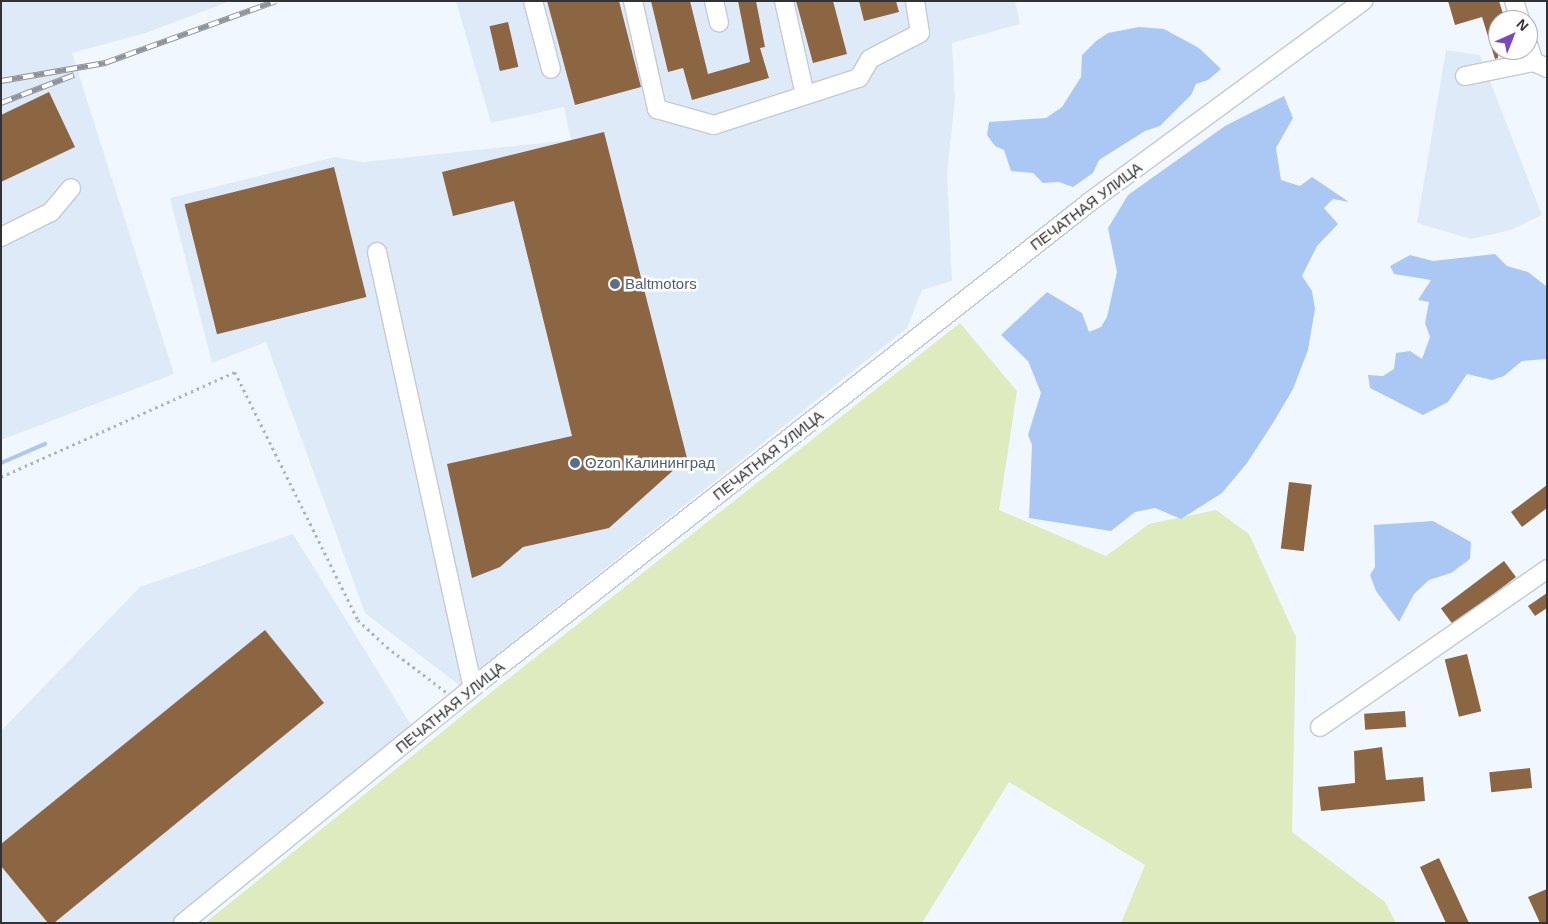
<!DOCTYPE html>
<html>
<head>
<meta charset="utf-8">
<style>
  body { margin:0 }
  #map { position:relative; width:1548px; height:924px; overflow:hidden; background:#f1f7ff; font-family:Helvetica,sans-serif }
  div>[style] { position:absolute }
  .built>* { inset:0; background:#dfeaf8 }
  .green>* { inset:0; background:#deebbe }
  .water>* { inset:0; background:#abc8f4 }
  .stream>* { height:4px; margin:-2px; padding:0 2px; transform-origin:2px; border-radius:2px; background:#abc8f4 }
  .building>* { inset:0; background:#8c6643; transform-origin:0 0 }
  .path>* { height:2.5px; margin-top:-1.25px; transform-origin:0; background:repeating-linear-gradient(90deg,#afb4ba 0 2.5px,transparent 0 6.5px) }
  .roads { filter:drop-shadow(1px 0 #c4cad1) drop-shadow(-1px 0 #c4cad1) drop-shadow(0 1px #c4cad1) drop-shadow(0 -1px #c4cad1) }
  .minor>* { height:18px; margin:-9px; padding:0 9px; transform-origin:9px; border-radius:9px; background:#fff }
  .rail>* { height:5.5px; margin-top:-2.75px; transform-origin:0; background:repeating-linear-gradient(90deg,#fff 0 11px,#90949a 0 22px); box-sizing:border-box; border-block:1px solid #90949a }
  .dots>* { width:14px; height:14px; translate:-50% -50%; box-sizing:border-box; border:2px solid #fff; border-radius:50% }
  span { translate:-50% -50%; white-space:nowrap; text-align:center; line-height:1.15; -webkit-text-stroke:5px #fff; paint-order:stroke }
  .street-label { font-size:15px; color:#303235 }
  .service-label { font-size:15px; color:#4e5e75 }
  .left { translate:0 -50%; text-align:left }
  .frame { position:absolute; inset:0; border:2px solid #303235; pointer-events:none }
  .north { position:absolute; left:1488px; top:10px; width:50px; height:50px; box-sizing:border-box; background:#fff; border:1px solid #acadae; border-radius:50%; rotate:44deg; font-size:14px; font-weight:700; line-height:20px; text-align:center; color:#303235 }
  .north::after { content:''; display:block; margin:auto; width:18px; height:22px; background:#7947bf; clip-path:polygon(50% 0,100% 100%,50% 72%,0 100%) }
</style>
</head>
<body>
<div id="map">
  <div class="built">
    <i style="clip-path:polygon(1px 1px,230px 1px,146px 33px,72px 53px,174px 374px,1px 440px)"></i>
    <i style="clip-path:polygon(456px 1px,1015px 1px,1020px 24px,952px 43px,955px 99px,947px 174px,952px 281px,922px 290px,907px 328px,459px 685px,365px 613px,266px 342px,212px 363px,170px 198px,335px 157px,363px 162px,571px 140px,564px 107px,491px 123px)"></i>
    <i style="clip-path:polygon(1446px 50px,1480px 55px,1542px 215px,1511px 230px,1471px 239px,1417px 223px)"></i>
    <i style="clip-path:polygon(293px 534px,416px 733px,175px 923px,1px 923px,1px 731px,140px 587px)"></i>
  </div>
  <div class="green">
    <i style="clip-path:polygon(960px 323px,1017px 391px,999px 510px,1106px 556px,1149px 524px,1216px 510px,1249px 534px,1296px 637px,1292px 832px,1385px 902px,1396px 923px,1121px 923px,1145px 865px,1009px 782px,922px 923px,205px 923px,494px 690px)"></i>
  </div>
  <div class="water">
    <i style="clip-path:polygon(1139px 27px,1164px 29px,1199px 48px,1221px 69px,1208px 80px,1196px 84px,1191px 95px,1160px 126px,1145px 131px,1099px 160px,1093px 173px,1073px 187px,1059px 182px,1043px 183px,1033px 173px,1011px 171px,1004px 150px,995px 146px,987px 135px,989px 122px,1046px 118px,1062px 107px,1081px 77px,1082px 55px,1096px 41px,1108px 33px)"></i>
    <i style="clip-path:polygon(1284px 96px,1293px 118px,1276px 148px,1281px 180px,1300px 186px,1312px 177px,1349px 202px,1333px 199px,1324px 208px,1338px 224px,1317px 246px,1302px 276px,1312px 291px,1315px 309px,1308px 350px,1293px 389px,1273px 423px,1247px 463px,1222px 493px,1181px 519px,1155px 508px,1135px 512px,1111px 531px,1029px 518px,1032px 445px,1028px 435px,1041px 393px,1028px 361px,1001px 335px,1047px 292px,1082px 313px,1089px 332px,1101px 327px,1107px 317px,1117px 272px,1108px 228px,1128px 195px,1225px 126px)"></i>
    <i style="clip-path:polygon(1495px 254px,1507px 266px,1528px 272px,1546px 286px,1547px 359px,1522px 361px,1504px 376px,1492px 380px,1467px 374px,1448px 402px,1423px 415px,1370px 388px,1368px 375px,1383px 376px,1394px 369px,1396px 353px,1410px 351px,1422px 359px,1430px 337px,1425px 323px,1429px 302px,1418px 300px,1431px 280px,1394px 274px,1390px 266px,1410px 255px,1433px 261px)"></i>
    <i style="clip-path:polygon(1433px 521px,1471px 542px,1470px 559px,1451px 573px,1429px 580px,1414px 594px,1399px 622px,1376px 591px,1370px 575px,1375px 567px,1374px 525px)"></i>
  </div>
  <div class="stream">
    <i style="left:1px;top:463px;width:48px;rotate:-23.4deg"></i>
  </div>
  <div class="building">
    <i style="clip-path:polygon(547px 1px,619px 1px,641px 87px,575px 105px)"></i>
    <i style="clip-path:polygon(651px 1px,690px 1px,708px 74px,750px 62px,738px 1px,756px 1px,765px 47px,760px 48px,769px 78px,692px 100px,683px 68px,668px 72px)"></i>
    <i style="clip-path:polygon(796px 1px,833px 1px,847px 54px,813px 63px)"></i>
    <i style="clip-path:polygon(859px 1px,896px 1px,899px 12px,864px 21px)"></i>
    <i style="clip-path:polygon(1448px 1px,1499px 1px,1505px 20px,1498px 20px,1498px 58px,1495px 59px,1482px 17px,1455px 25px)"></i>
    <i style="left:508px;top:22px;width:46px;height:19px;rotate:77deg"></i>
    <i style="clip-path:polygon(49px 92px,75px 147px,1px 182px,1px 115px)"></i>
    <i style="clip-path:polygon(604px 132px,687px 458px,609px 528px,523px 547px,500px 567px,472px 578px,447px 464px,572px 436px,514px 201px,453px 216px,442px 172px)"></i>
    <i style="left:334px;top:167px;width:134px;height:154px;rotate:76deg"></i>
    <i style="left:1289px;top:482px;width:23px;height:67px;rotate:7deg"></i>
    <i style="clip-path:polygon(1547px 485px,1547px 508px,1522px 527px,1511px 512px)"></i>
    <i style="left:1504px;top:561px;width:20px;height:79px;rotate:53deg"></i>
    <i style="clip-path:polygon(1547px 593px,1547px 608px,1535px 616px,1528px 606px)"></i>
    <i style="clip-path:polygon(265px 630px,324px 703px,54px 923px,48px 923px,1px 866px,1px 844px)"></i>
    <i style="left:1467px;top:654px;width:59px;height:23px;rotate:76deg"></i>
    <i style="left:1405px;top:711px;width:16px;height:41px;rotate:86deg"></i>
    <i style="clip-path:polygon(1382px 747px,1386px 780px,1423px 777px,1425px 801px,1321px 811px,1318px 787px,1355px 783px,1354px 751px)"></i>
    <i style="left:1530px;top:768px;width:20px;height:41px;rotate:84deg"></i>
    <i style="clip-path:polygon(1439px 858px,1469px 923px,1446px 923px,1420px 867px)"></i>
    <i style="clip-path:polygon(1547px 889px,1547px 923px,1540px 923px,1528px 897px)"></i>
  </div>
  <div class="path">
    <i style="left:1px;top:477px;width:256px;rotate:-24.2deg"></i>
    <i style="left:235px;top:372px;width:277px;rotate:63.6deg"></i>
    <i style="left:358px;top:620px;width:40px;rotate:43deg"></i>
    <i style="left:387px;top:647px;width:74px;rotate:37.3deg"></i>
  </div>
  <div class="roads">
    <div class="minor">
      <i style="left:533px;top:1px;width:70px;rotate:75.2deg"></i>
      <i style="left:633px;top:1px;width:111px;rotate:77.5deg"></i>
      <i style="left:657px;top:109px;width:59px;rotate:15.7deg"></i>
      <i style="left:714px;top:125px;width:152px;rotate:-18deg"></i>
      <i style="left:859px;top:78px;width:22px;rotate:-60deg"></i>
      <i style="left:870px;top:59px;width:56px;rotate:-27.5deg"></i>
      <i style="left:920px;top:33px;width:32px;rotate:-99deg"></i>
      <i style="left:714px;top:1px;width:22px;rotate:77deg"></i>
      <i style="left:784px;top:1px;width:96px;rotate:77.4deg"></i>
      <i style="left:1514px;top:1px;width:20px;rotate:72deg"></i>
      <i style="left:1528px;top:44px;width:19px;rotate:72deg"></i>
      <i style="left:1534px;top:62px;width:14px;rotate:25deg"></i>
      <i style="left:1465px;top:76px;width:70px;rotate:-11.5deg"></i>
      <i style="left:1px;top:237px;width:56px;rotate:-26.6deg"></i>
      <i style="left:51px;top:212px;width:31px;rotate:-50deg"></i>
      <i style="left:377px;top:252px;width:445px;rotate:77.6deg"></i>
      <i style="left:1320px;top:727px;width:277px;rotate:-34.8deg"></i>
      <i style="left:183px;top:923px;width:374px;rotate:-39.1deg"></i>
      <i style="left:473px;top:687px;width:786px;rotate:-38.18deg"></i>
      <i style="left:1091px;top:201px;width:338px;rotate:-36.3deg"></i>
    </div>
  </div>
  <div class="rail">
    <i style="left:1px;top:81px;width:106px;rotate:-9.8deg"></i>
    <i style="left:105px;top:63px;width:182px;rotate:-19.9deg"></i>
    <i style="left:1px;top:103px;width:78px;rotate:-21deg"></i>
  </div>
  <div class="dots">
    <i style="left:615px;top:284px;background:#5c6f8a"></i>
    <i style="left:575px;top:463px;background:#5c6f8a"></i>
  </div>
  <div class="street-label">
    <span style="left:1086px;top:206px;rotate:-37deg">ПЕЧАТНАЯ УЛИЦА</span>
    <span style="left:768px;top:455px;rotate:-38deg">ПЕЧАТНАЯ УЛИЦА</span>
    <span style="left:450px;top:707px;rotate:-39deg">ПЕЧАТНАЯ УЛИЦА</span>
  </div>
  <div class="service-label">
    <span class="left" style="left:625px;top:284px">Baltmotors</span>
    <span class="left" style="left:585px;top:463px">Ozon Калининград</span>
  </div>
  <div class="frame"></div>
  <div class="north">N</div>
</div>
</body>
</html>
